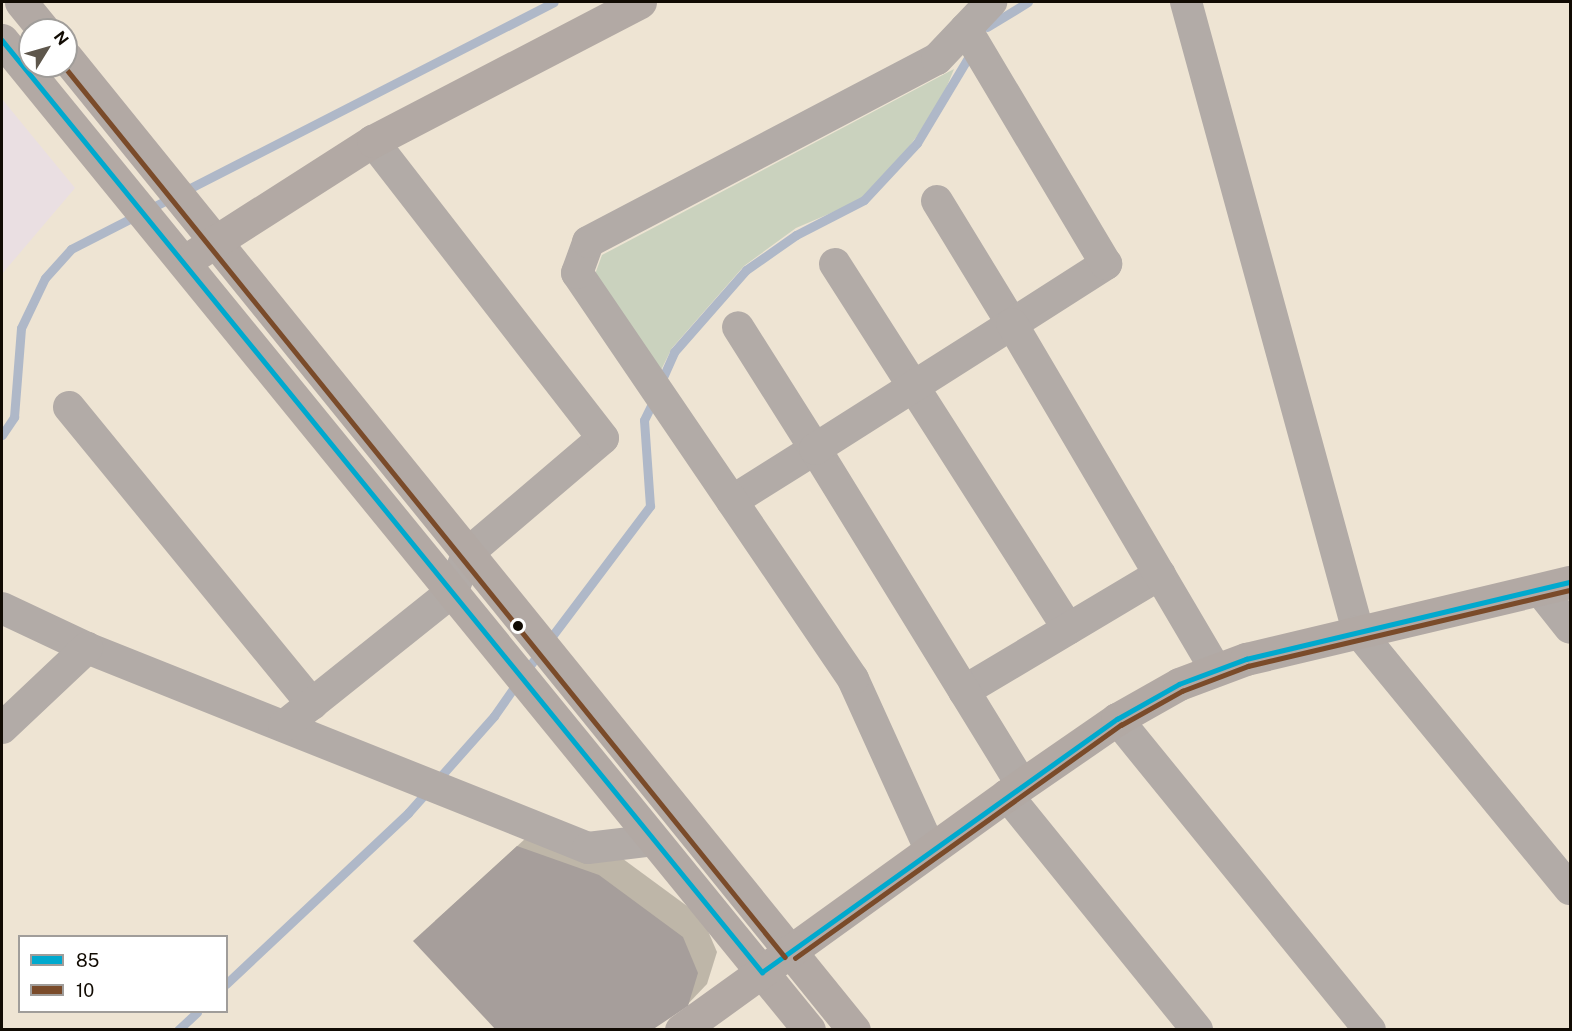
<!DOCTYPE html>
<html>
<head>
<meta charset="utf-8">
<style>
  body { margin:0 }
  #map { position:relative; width:1572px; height:1031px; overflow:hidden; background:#eee4d3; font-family:"Public Sans",sans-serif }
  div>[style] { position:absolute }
  .commercial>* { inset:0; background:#eadfe2 }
  .green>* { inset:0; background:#cad2be }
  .shadow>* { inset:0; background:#0003 }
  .stream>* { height:9px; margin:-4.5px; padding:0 4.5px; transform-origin:4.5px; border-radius:4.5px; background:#afb8c8 }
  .building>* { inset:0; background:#a69e9b }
  .street>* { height:32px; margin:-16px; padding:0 16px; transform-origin:16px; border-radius:16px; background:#b2aba7 }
  .secondary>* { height:33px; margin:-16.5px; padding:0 16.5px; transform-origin:16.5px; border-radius:16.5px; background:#b2a9a4 }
  .bus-1>* { height:4.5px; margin:-2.25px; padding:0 2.25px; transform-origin:2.25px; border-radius:2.25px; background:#00a9ce }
  .bus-2>* { height:4.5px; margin:-2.25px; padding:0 2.25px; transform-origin:2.25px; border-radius:2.25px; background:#7a4b2a }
  .dots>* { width:16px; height:16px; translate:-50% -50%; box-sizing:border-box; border:3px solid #fff; border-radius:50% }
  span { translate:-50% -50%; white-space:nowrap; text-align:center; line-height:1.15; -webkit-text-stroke:5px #fff; paint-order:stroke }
  .frame { position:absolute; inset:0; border:3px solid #110b03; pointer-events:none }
  .legend { position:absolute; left:18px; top:935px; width:210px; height:78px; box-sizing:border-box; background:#fff; border:2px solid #a09d9a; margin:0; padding:8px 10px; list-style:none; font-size:18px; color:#110b03 }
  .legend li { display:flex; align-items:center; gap:12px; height:30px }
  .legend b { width:30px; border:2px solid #a09d9a }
  .north { position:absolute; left:18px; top:18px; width:60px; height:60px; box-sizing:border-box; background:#fff; border:2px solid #a09d9a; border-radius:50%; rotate:53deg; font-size:16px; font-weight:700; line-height:24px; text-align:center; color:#110b03 }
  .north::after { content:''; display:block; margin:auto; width:21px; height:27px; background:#5e574c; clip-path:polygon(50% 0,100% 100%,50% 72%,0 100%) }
</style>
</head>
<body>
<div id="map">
  <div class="commercial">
    <i style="clip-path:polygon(2px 99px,75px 188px,2px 274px)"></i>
  </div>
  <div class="green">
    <i style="clip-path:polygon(954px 69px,938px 108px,902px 156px,859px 201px,796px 228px,744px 266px,672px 348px,657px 378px,594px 277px,602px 255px)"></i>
  </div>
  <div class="shadow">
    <i style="clip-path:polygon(538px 827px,619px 856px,702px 917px,717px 952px,707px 984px,687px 1005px,435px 921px)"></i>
  </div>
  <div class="stream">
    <i style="left:987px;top:27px;width:48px;rotate:-31.4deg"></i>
    <i style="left:660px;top:384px;width:35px;rotate:-66deg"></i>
    <i style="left:674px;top:352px;width:109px;rotate:-48.7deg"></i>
    <i style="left:746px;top:270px;width:61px;rotate:-35deg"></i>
    <i style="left:796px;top:235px;width:76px;rotate:-27.2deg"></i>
    <i style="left:864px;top:200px;width:78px;rotate:-47.1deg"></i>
    <i style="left:917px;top:143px;width:107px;rotate:-59.1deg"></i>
    <i style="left:2px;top:435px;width:22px;rotate:-56deg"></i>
    <i style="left:14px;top:417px;width:89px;rotate:-85.5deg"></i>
    <i style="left:21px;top:328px;width:55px;rotate:-64.4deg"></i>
    <i style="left:45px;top:278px;width:39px;rotate:-48deg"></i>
    <i style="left:71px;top:249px;width:542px;rotate:-27.08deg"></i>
    <i style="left:525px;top:672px;width:208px;rotate:-53deg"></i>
    <i style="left:650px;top:506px;width:86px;rotate:-94deg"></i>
    <i style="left:644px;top:420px;width:25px;rotate:-64deg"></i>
    <i style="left:226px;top:984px;width:250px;rotate:-43.2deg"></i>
    <i style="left:408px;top:813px;width:130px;rotate:-48.4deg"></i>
    <i style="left:494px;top:716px;width:40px;rotate:-55.1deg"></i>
    <i style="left:178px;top:1030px;width:26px;rotate:-43deg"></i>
  </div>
  <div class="building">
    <i style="clip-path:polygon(517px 846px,599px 875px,683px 937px,698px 973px,688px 1006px,652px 1030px,496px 1030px,413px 941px)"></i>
  </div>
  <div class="street">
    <i style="left:1186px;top:2px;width:652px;rotate:74.71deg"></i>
    <i style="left:1358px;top:631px;width:334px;rotate:50.6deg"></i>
    <i style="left:937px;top:201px;width:144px;rotate:58.6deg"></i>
    <i style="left:1012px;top:324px;width:112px;rotate:-32.6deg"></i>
    <i style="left:1106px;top:264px;width:274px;rotate:-120.8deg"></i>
    <i style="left:835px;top:264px;width:433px;rotate:57.4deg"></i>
    <i style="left:69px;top:407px;width:384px;rotate:50.7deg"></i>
    <i style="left:732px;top:501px;width:98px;rotate:-32.1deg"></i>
    <i style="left:815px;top:449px;width:144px;rotate:-122.3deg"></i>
    <i style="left:1540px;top:590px;width:48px;rotate:51.7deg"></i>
    <i style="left:2px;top:608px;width:94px;rotate:25.2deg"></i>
    <i style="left:87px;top:648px;width:539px;rotate:21.76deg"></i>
    <i style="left:588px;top:848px;width:66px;rotate:-6.9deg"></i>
    <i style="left:964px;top:691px;width:228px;rotate:-30.8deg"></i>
    <i style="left:1117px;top:719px;width:401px;rotate:50.9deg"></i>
    <i style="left:284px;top:726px;width:215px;rotate:-38.6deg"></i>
    <i style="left:452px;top:592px;width:42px;rotate:-67.7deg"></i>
    <i style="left:468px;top:553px;width:177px;rotate:-40.4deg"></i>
    <i style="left:603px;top:438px;width:376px;rotate:-127.8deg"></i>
    <i style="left:2px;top:728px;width:117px;rotate:-43.3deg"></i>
    <i style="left:1022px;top:785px;width:395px;rotate:-121.6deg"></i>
    <i style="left:815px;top:449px;width:233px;rotate:-32.4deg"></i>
    <i style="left:1012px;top:324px;width:402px;rotate:59.5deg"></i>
    <i style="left:1007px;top:795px;width:302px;rotate:51deg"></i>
    <i style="left:930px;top:849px;width:187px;rotate:-114.4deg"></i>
    <i style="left:853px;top:679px;width:491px;rotate:-124.2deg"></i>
    <i style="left:577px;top:273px;width:33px;rotate:-70deg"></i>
    <i style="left:588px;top:242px;width:394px;rotate:-27.7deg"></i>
    <i style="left:937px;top:59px;width:79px;rotate:-46.5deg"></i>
  </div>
  <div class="secondary">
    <i style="left:21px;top:2px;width:36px;rotate:51deg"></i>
    <i style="left:2px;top:40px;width:1277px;rotate:50.81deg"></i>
    <i style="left:66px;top:57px;width:1252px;rotate:51deg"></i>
    <i style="left:196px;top:254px;width:210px;rotate:-32.6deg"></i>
    <i style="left:373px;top:141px;width:301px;rotate:-27.5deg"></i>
    <i style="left:681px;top:1030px;width:402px;rotate:-35.8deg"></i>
    <i style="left:1007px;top:795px;width:134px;rotate:-34.6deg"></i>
    <i style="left:1117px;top:719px;width:71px;rotate:-29.4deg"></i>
    <i style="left:1179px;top:684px;width:72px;rotate:-20.5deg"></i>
    <i style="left:1246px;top:659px;width:333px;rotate:-13.4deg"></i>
  </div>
  <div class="bus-1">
    <i style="left:2px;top:40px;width:1203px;rotate:50.8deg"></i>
    <i style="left:762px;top:972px;width:436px;rotate:-35.5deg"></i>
    <i style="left:1117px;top:719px;width:71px;rotate:-29.4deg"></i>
    <i style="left:1179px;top:684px;width:72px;rotate:-20.5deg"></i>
    <i style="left:1246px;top:659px;width:333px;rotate:-13.4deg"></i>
  </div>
  <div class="bus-2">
    <i style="left:64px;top:66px;width:1146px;rotate:51.02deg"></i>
    <i style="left:795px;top:958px;width:401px;rotate:-35.6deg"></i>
    <i style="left:1121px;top:725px;width:70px;rotate:-29.1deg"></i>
    <i style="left:1182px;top:691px;width:71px;rotate:-20.7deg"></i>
    <i style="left:1248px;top:666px;width:331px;rotate:-13.3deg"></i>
  </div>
  <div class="dots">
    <i style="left:518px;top:626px;background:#110b03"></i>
  </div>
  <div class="frame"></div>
  <ul class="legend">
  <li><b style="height:8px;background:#00a9ce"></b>85</li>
  <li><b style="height:8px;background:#7a4b2a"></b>10</li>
  </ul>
  <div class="north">N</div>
</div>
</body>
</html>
